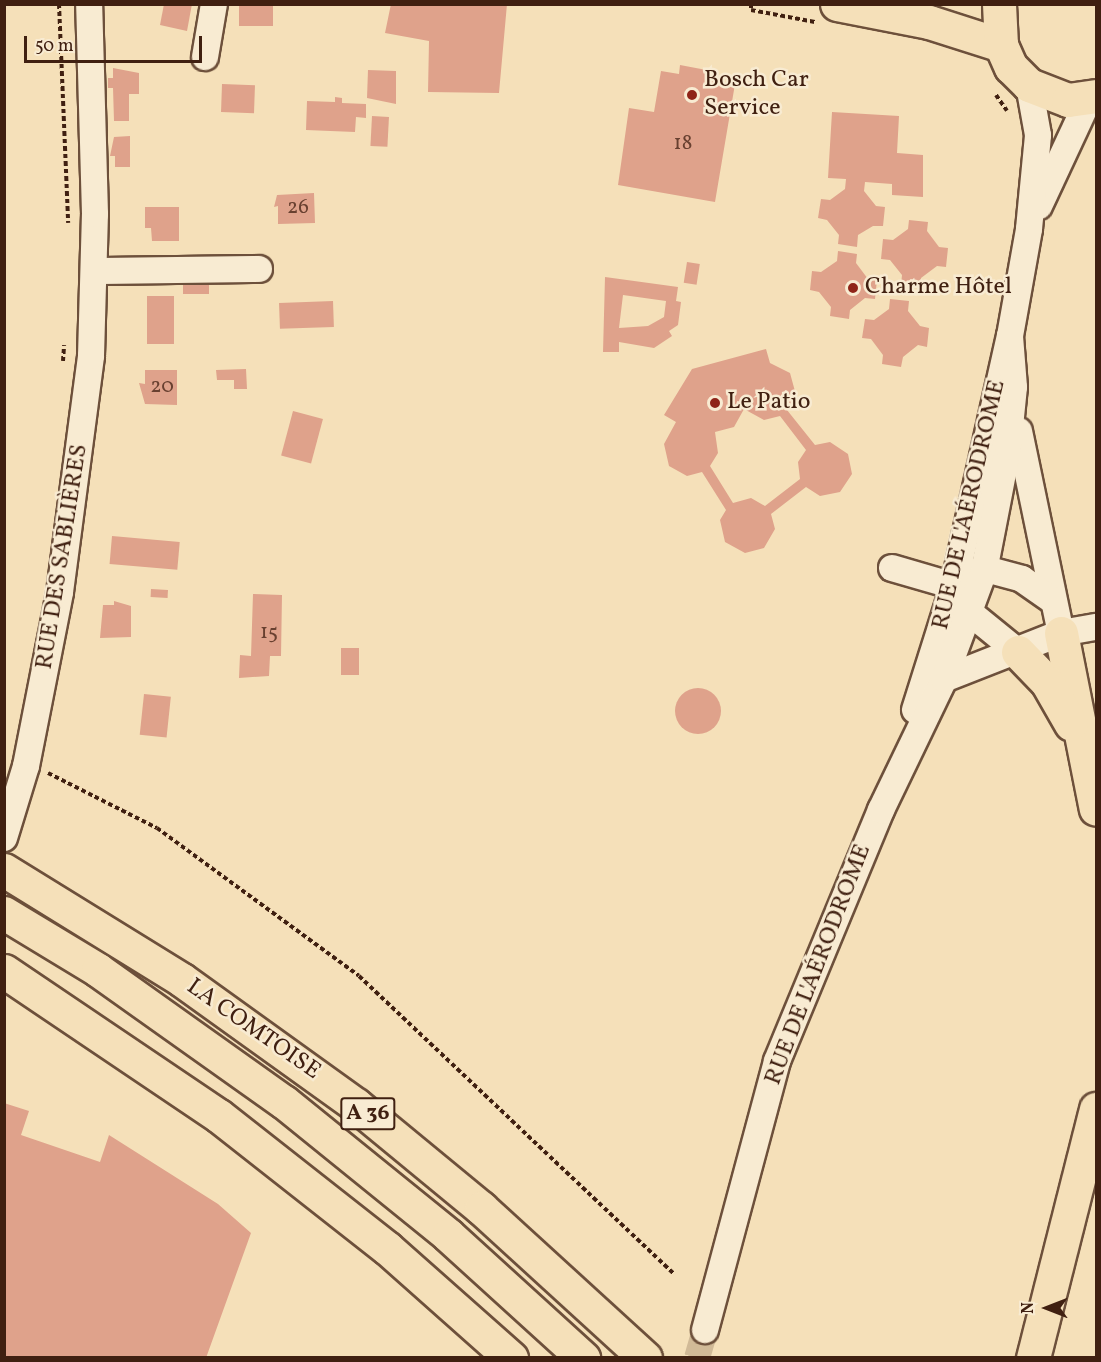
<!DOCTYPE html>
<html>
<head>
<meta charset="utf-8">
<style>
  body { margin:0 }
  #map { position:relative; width:1101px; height:1362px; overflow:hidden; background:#f5e0b9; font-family:Vollkorn,serif }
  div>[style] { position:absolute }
  .building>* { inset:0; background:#dfa28b; transform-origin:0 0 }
  .round { border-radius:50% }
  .minor-tunnel>* { height:26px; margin-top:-13px; transform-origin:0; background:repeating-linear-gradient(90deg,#d1ba97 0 26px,transparent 0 39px) }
  .path>* { height:4px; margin-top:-2px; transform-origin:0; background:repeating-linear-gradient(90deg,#402011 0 4.5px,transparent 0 7.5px) }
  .roads { filter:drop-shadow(2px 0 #6d503b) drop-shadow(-2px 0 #6d503b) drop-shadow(0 2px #6d503b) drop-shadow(0 -2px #6d503b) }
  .minor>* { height:26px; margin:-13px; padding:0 13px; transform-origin:13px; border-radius:13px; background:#f8ebd2 }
  .major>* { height:33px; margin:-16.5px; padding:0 16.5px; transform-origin:16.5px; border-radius:16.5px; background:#f5e0b9 }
  .highway>* { height:33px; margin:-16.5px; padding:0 16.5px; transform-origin:16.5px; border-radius:16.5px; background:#f5e0b9 }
  .dots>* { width:16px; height:16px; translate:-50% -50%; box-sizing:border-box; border:3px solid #f8ebd2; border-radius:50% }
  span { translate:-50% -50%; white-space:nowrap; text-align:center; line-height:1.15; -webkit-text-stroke:5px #f8ebd2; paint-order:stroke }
  .number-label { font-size:21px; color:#684030 }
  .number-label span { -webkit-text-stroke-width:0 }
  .shield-label span { padding:2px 4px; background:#f8ebd2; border:2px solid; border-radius:4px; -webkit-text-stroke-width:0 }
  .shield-label { font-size:22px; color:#402011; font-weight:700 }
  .poi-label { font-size:24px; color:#402011 }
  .left { translate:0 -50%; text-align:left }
  .street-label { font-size:24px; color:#402011 }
  .frame { position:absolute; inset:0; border:6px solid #402011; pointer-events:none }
  .north { position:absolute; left:1017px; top:1278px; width:60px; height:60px; -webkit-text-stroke:4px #f8ebd2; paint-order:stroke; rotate:270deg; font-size:16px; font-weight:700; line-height:24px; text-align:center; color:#402011 }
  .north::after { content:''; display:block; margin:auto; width:21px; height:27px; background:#402011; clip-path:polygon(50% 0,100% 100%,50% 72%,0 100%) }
  .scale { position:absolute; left:24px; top:36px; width:178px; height:27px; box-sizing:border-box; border:3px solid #402011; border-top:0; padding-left:8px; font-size:18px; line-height:21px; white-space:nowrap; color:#402011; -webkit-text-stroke:4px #f8ebd2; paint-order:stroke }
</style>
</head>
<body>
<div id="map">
  <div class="building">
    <i style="clip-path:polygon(164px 4px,192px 4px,187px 31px,160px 25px)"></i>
    <i style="left:239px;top:4px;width:34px;height:22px"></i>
    <i style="clip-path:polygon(391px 4px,507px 4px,499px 93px,428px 92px,429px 41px,385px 33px)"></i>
    <i style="clip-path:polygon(680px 65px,717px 72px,716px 80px,735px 84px,715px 202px,618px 185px,629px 108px,654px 112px,661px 71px,679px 74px)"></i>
    <i style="clip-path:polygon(113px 68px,139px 73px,139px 94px,129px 94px,129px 121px,114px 121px,113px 88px,108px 88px,108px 78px,113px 78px)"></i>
    <i style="clip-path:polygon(368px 70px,396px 71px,396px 104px,367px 98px)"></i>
    <i style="left:222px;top:84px;width:33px;height:28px;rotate:2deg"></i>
    <i style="clip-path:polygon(335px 97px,342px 98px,342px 103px,366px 104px,366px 118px,356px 117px,355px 132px,306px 130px,307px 101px,335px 102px)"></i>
    <i style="clip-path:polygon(832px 112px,899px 116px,897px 153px,923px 155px,923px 197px,892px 195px,892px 184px,865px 182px,864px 191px,876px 206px,885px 207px,883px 226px,873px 226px,858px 235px,857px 247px,838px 244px,839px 235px,827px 220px,818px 218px,821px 199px,830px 200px,845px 189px,846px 179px,828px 178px)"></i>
    <i style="left:372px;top:116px;width:17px;height:30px;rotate:3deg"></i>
    <i style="clip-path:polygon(130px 136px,130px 167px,115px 167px,115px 156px,110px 156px,114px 137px)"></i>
    <i style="clip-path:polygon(314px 193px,315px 223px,278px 224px,278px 206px,274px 207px,277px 195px)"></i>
    <i style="clip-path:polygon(145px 207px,179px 207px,179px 241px,152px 241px,151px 228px,145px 228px)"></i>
    <i style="clip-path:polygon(909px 220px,928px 222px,927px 231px,939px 247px,948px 248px,946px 267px,937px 266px,921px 278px,920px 287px,901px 285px,902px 275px,890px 260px,881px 259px,883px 239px,893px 240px,908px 229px)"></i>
    <i style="clip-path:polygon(838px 251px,857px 254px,856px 263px,868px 279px,877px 280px,875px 299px,865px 298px,850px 310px,849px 319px,830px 316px,831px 307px,819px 292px,810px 290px,812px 271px,821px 272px,837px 261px)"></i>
    <i style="left:687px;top:262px;width:13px;height:21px;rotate:9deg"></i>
    <i style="clip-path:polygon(evenodd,605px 277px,678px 287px,676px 301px,681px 302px,678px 325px,669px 331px,672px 336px,654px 348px,619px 342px,619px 352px,603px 352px,605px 277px,623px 295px,666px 301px,664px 317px,648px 326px,619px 328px,623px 295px)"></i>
    <i style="left:209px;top:283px;width:11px;height:26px;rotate:90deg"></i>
    <i style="left:147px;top:296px;width:27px;height:48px"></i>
    <i style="clip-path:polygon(890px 299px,909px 301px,908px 311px,920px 326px,929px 328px,927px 347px,918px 345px,903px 357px,901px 367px,882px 364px,883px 355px,871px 339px,862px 338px,865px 319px,874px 320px,889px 309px)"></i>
    <i style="left:333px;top:301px;width:26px;height:54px;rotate:88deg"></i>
    <i style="clip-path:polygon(evenodd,766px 349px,770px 363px,790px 373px,796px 395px,787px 410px,815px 445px,830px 442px,848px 454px,852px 474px,840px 492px,820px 496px,806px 487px,771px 514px,775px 529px,764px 548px,745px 553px,725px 542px,720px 520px,726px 510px,702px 472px,687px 476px,669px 466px,664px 444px,676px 422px,664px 415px,692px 369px,766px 349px,744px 409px,764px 420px,780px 416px,806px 450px,798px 462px,800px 479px,765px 506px,751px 498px,733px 503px,710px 466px,718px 453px,715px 432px,734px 427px,744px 409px)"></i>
    <i style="clip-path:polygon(246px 369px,247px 389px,234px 389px,234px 380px,217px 380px,216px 370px)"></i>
    <i style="clip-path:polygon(145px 370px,177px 370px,177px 405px,145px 404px,139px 383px,145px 384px)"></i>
    <i style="left:293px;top:411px;width:31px;height:46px;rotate:15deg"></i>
    <i style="left:112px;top:536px;width:68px;height:28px;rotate:5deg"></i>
    <i style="left:151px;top:589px;width:17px;height:8px;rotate:3deg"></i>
    <i style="clip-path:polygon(253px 594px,282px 595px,281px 656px,270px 656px,269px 676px,239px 678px,240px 655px,251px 656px)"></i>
    <i style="clip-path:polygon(114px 601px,131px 606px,131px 637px,100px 638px,103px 605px,114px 605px)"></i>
    <i style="left:341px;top:648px;width:18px;height:27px"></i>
    <i class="round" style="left:675px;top:688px;width:46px;height:46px"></i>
    <i style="left:144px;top:694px;width:27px;height:41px;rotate:6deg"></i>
    <i style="clip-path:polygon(4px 1103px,29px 1111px,21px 1135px,100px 1162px,109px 1135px,218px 1204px,251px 1233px,206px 1358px,4px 1358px)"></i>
  </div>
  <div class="minor-tunnel">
    <i style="left:697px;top:1358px;width:29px;rotate:-74deg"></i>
  </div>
  <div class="path">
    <i style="left:59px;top:4px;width:219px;rotate:87.6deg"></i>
    <i style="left:751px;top:4px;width:6px;rotate:90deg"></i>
    <i style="left:751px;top:10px;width:65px;rotate:10.6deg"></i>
    <i style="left:996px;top:95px;width:19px;rotate:55deg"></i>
    <i style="left:63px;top:361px;width:16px;rotate:-86deg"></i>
    <i style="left:48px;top:773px;width:122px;rotate:26.8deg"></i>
    <i style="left:157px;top:828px;width:250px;rotate:36.2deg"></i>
    <i style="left:359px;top:976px;width:434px;rotate:43.4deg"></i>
  </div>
  <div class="roads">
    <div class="minor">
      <i style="left:205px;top:57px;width:54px;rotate:-80.4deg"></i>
      <i style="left:1039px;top:206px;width:118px;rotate:-65deg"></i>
      <i style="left:95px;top:271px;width:164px;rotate:-0.7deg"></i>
      <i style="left:1019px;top:431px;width:206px;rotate:78.3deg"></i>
      <i style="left:892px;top:568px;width:65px;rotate:16.2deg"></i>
      <i style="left:968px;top:574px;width:25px;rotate:-7deg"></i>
      <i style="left:993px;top:571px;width:30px;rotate:15deg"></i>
      <i style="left:1022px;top:579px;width:38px;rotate:35deg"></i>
      <i style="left:958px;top:603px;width:77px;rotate:39.2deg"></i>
      <i style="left:944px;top:679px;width:126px;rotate:-21.5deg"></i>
      <i style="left:1061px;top:633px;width:36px;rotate:-10deg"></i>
      <i style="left:915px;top:710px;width:130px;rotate:-72.5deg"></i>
      <i style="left:954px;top:586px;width:256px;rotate:-77.4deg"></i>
      <i style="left:1010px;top:336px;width:109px;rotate:-79.9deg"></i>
      <i style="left:1029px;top:229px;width:94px;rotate:-84.5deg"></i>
      <i style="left:1038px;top:135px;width:51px;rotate:-100.2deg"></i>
      <i style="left:4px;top:838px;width:75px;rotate:-73deg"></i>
      <i style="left:26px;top:766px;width:177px;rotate:-78.9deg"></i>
      <i style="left:60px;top:592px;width:238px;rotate:-82.5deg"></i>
      <i style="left:91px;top:356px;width:142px;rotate:-88.4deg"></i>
      <i style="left:95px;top:214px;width:210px;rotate:-91.6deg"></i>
      <i style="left:705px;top:1330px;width:278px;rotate:-75deg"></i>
      <i style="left:777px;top:1061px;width:272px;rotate:-67.5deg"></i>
      <i style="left:881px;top:810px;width:145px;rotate:-64.3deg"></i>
      <i style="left:944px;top:679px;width:115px;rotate:-69.7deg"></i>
      <i style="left:984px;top:571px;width:126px;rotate:-79deg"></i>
      <i style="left:1008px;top:447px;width:60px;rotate:-84.3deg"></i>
      <i style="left:1014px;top:387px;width:51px;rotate:-94.5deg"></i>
    </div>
    <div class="major">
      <i style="left:837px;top:4px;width:94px;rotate:11.1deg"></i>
      <i style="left:929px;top:22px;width:76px;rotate:17.7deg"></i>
      <i style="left:999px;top:4px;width:41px;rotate:87.2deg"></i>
      <i style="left:1001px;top:45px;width:24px;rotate:66deg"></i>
      <i style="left:1011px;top:67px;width:25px;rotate:45deg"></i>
      <i style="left:1029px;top:85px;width:42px;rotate:21deg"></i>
      <i style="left:1068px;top:100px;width:28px;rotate:-8deg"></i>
    </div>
    <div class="highway">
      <i style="left:1061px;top:633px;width:179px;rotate:78.8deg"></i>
      <i style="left:1018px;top:652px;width:42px;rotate:46deg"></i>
      <i style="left:1047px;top:682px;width:48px;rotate:60.3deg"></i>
      <i style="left:4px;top:870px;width:209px;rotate:31.7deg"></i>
      <i style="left:182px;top:980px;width:214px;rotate:35.7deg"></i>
      <i style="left:356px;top:1105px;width:162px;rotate:39.5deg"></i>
      <i style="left:481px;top:1208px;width:222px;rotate:42.4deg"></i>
      <i style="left:4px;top:913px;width:110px;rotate:31.2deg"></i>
      <i style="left:98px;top:970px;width:228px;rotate:35.4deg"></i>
      <i style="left:284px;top:1102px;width:211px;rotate:39deg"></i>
      <i style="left:448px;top:1235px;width:183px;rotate:42.3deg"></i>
      <i style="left:4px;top:971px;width:259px;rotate:34deg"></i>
      <i style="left:219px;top:1116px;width:214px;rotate:38.2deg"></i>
      <i style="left:387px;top:1248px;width:166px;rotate:41.6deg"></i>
      <i style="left:1033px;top:1358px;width:257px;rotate:-75.8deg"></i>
    </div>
  </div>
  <div class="dots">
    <i style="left:692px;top:95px;background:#8f2418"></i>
    <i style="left:853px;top:288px;background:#8f2418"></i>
    <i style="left:715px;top:403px;background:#8f2418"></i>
  </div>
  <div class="number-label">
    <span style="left:683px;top:144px">18</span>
    <span style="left:298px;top:208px">26</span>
    <span style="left:162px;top:387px">20</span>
    <span style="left:269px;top:633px">15</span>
  </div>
  <div class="shield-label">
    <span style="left:368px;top:1114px">A 36</span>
  </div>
  <div class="poi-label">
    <span class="left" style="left:704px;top:95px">Bosch Car<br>Service</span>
    <span class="left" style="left:865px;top:288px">Charme Hôtel</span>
    <span class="left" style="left:727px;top:403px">Le Patio</span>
  </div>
  <div class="street-label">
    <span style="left:970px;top:505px;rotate:-77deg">RUE DE L'AÉRODROME</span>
    <span style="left:63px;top:557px;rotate:-81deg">RUE DES SABLIÈRES</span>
    <span style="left:819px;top:965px;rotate:-69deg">RUE DE L'AÉRODROME</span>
    <span style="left:253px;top:1030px;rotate:35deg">LA COMTOISE</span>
  </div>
  <div class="frame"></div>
  <div class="north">N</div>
  <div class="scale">50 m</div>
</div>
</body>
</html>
